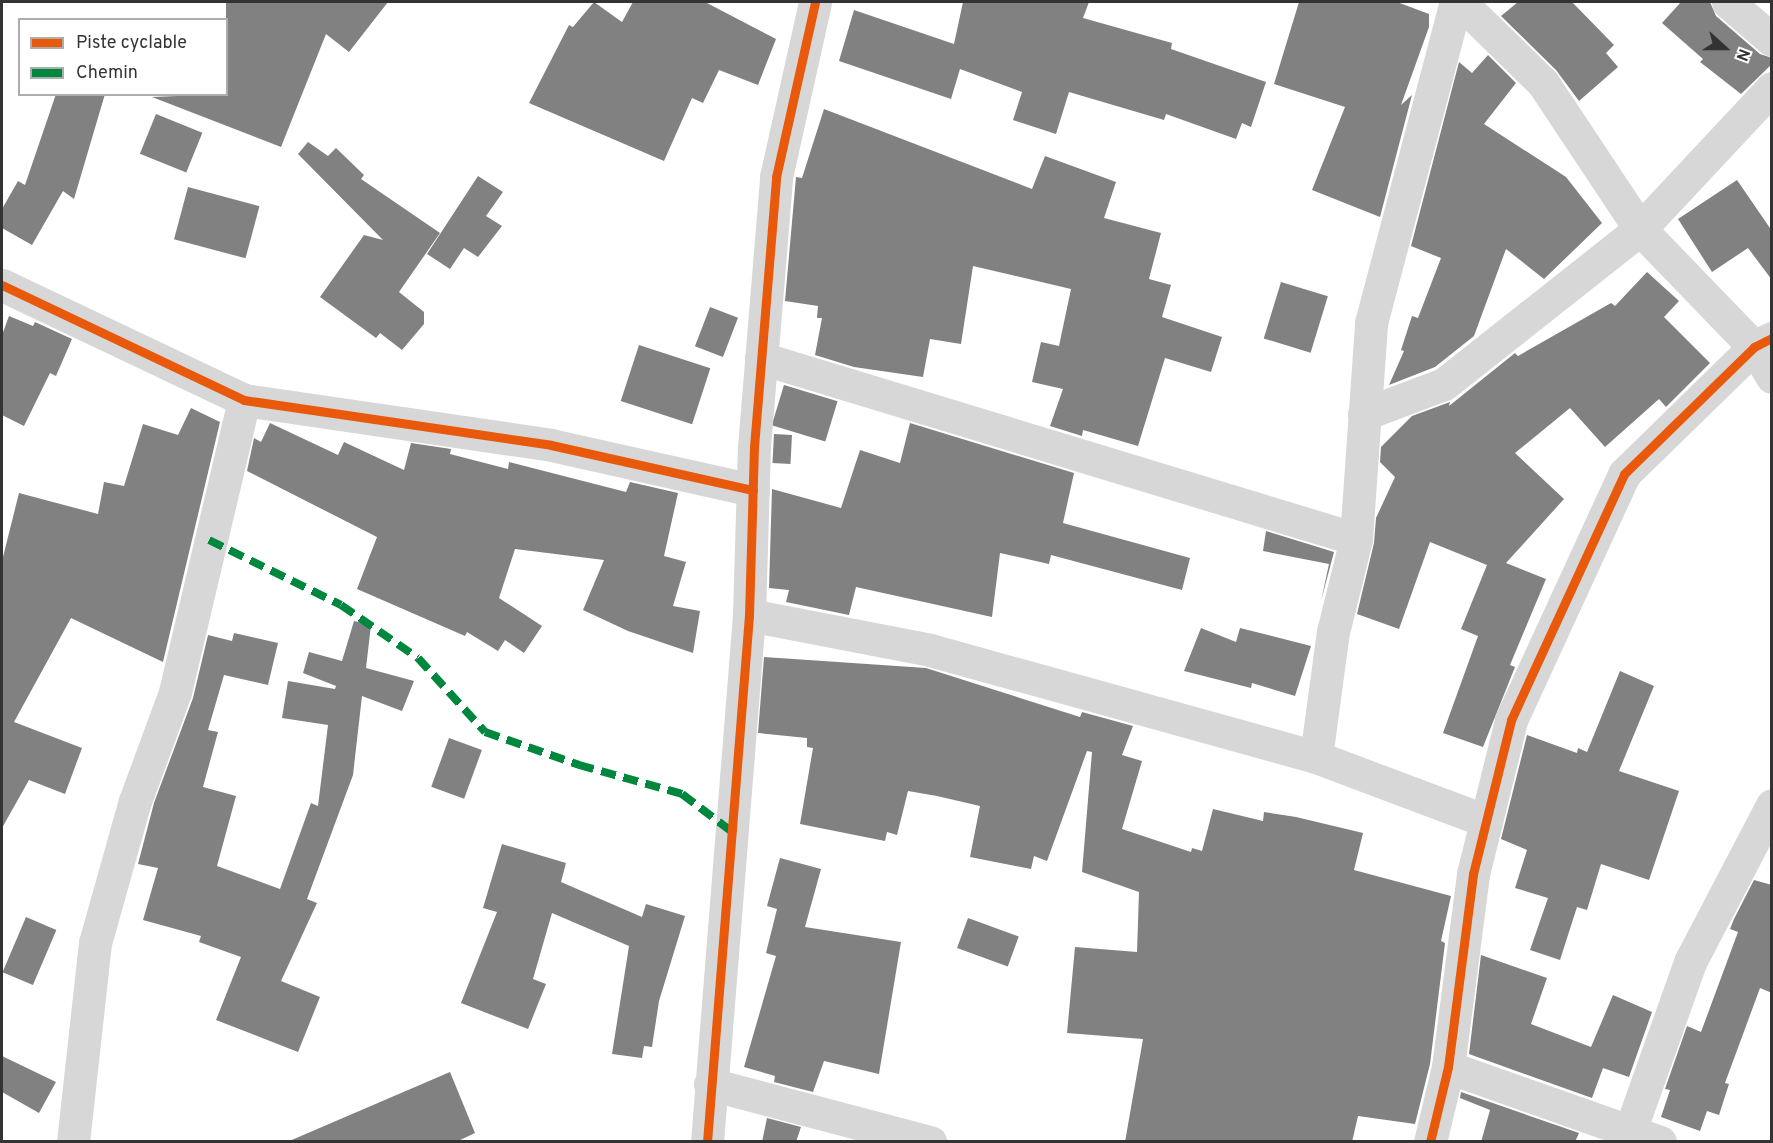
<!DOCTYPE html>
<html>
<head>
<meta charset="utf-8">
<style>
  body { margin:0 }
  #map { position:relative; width:1773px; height:1143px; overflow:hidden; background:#fff; font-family:Overpass,sans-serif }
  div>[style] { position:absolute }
  .building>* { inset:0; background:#818181; transform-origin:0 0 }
  .minor>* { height:33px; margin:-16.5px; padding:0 16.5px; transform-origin:16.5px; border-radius:16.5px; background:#d7d7d7 }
  .quiet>* { height:8px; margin-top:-4px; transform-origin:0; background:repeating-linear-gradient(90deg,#00873e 0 15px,transparent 0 23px) }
  .cycleway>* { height:9px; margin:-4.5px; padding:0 4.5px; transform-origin:4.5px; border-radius:4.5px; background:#e8590c }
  span { translate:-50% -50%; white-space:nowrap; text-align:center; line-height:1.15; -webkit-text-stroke:6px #fff; paint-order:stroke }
  .frame { position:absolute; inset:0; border:3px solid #333; pointer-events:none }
  .legend { position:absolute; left:18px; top:18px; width:210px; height:78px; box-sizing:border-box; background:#fff; border:2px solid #adadad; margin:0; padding:8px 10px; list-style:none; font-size:18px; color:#333 }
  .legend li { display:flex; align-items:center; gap:12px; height:30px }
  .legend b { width:30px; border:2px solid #adadad }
  .north { position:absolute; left:1695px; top:18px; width:60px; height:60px; -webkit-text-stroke:4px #fff; paint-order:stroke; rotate:111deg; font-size:16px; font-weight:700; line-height:24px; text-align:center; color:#333 }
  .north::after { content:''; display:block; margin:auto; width:21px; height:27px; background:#333; clip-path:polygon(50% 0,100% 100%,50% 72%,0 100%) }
</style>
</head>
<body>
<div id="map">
  <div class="building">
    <i style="clip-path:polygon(226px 2px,388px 2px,349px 52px,326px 34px,281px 147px,152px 97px,226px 94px)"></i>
    <i style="clip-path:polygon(594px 2px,622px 22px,633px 2px,705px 2px,776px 39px,758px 85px,719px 70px,703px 103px,692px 98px,664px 161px,529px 103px,569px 25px,573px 27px)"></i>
    <i style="clip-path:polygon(963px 2px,1089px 2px,1083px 18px,1172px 43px,1171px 49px,1266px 82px,1251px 127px,1242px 123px,1236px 139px,1166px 114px,1164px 120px,1069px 92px,1056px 134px,1013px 120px,1022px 92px,960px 69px,951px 99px,839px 61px,854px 10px,954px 44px)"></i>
    <i style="clip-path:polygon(1299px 2px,1397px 2px,1429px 14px,1429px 27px,1401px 105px,1412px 95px,1380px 217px,1312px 190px,1345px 107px,1274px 84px)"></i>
    <i style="clip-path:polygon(1518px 2px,1572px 2px,1614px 45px,1606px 53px,1618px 67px,1579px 101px,1556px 70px,1501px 16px)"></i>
    <i style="clip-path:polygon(1681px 2px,1710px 2px,1716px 16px,1760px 54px,1772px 58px,1772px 64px,1741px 94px,1700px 62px,1703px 59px,1662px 23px)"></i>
    <i style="clip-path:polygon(1488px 55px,1516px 83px,1484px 124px,1566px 177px,1602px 223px,1544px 279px,1506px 249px,1474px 336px,1435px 367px,1389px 385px,1404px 351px,1401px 350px,1412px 316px,1418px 318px,1441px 258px,1411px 246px,1459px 62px,1472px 73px)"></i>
    <i style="clip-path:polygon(56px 94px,105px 94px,74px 199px,63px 191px,32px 245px,2px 228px,2px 209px,18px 181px,25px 185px)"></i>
    <i style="clip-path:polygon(824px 109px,1032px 189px,1045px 156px,1116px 182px,1104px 218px,1161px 233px,1149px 279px,1171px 285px,1162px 317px,1222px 337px,1211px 372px,1165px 358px,1138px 446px,1083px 430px,1082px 436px,1050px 426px,1063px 389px,1032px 382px,1041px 342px,1059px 346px,1071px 289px,973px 266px,961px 344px,930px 339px,923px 377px,854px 367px,815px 355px,822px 318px,817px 318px,818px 306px,785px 301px,796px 177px,802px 178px)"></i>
    <i style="left:156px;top:114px;width:50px;height:43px;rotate:22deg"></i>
    <i style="clip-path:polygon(308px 142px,328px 156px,336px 148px,364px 175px,361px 179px,440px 233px,399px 292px,424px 312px,424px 324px,402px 350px,380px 333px,376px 338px,320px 297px,364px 235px,383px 240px,298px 154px)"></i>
    <i style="clip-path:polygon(478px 176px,503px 192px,486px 216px,502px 226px,478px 257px,464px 248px,450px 269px,427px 254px)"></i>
    <i style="clip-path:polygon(1737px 180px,1772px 231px,1772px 280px,1748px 248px,1712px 272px,1678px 219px)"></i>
    <i style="left:188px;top:187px;width:74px;height:54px;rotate:15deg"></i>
    <i style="clip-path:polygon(1647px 272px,1679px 301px,1664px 317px,1710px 363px,1666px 407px,1659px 399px,1605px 447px,1570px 408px,1515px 453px,1564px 499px,1506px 563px,1546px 579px,1510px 665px,1515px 667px,1483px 747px,1443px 733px,1478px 636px,1461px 629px,1487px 565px,1430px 542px,1399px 629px,1357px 614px,1374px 543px,1376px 518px,1395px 477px,1380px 462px,1381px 447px,1412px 416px,1450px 402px,1449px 406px,1515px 353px,1518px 356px,1611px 303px,1615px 306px)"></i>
    <i style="left:1281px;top:282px;width:49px;height:59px;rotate:17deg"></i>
    <i style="left:710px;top:307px;width:30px;height:42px;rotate:21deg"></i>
    <i style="clip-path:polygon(9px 316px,33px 326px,35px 322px,72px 339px,56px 376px,50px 373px,24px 426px,2px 415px,2px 335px)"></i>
    <i style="left:639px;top:345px;width:75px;height:59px;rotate:18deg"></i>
    <i style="left:784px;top:385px;width:56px;height:42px;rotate:17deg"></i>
    <i style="clip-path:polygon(191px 408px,220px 422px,163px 662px,71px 618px,14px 722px,82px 748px,65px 794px,29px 780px,2px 828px,2px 561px,19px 493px,98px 514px,104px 482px,124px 486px,143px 424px,178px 435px)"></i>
    <i style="clip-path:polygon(270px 423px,338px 455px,344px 442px,404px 470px,411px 443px,451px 449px,450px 454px,508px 469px,509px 462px,626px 492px,630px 482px,678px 493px,664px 556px,686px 562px,673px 606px,700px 611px,693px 653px,628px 631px,583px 610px,604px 560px,515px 549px,499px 598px,542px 626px,524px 653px,505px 640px,498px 651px,467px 632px,465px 636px,357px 589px,377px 537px,247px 471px,254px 438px,261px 442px)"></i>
    <i style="clip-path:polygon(910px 423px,1074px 473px,1063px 523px,1190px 558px,1182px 590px,1051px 555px,1049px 564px,1000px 553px,992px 617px,856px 587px,849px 615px,786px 602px,789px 590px,769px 588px,772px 489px,841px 508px,860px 450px,900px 463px)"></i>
    <i style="left:774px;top:434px;width:18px;height:29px;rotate:3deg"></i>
    <i style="clip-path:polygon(1266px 531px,1334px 552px,1321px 601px,1329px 564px,1263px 551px)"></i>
    <i style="clip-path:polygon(354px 621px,371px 625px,366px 668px,414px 681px,402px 711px,362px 696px,353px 775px,307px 899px,317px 903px,281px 981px,320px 997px,298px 1052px,216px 1020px,241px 957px,199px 942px,201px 936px,143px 920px,158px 868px,138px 864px,154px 803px,193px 698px,208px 635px,232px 641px,234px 633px,278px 643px,268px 685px,224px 675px,208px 730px,218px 732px,203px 787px,236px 796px,217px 866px,280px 889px,311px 803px,318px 806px,328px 725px,282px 718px,288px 681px,335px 689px,336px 686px,303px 673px,309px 652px,342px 661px)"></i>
    <i style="clip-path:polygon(1201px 628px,1236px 642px,1240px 628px,1311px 646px,1295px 696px,1252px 683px,1251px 688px,1184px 671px)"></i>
    <i style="clip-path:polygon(764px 657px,926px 668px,1080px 717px,1082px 712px,1133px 726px,1122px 755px,1142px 761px,1122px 829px,1191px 852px,1192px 848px,1202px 851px,1213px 809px,1263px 821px,1264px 812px,1296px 817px,1363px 833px,1354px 870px,1451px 896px,1441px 941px,1445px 943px,1430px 1064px,1415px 1124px,1358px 1116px,1352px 1142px,1125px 1142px,1143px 1039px,1067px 1033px,1075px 947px,1137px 952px,1139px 892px,1082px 872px,1092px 752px,1087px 751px,1047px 861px,1034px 856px,1031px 869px,970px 857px,980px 806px,937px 796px,908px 791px,897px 835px,887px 832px,885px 841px,800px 824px,813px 748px,807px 747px,807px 738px,758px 733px)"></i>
    <i style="clip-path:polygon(1620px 671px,1654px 686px,1619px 771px,1679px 791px,1649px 880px,1601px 864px,1587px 910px,1577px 907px,1560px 960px,1530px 950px,1548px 898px,1515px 888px,1527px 850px,1501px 839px,1527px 735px,1577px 753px,1578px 748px,1587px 752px)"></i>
    <i style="left:449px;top:738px;width:35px;height:52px;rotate:20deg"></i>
    <i style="clip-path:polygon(502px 844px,566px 863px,561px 882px,642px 917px,646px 904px,685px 916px,659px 1001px,652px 1047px,644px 1046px,642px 1058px,612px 1054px,629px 946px,552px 913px,533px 979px,546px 984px,528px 1029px,461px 1003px,497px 912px,483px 908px)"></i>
    <i style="clip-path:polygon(780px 858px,821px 869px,805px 927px,901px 942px,879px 1074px,824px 1061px,813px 1092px,774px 1082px,775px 1076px,744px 1067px,776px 956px,766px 953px,777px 909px,767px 906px)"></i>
    <i style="clip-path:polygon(1754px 880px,1772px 885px,1772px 993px,1760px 988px,1725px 1083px,1729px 1084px,1719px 1115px,1707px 1111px,1700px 1131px,1661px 1117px,1670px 1090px,1665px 1089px,1687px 1026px,1701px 1032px,1738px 932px,1730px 929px,1734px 919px)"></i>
    <i style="left:26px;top:917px;width:33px;height:60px;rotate:23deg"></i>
    <i style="left:968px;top:918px;width:54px;height:32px;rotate:20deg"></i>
    <i style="clip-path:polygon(1481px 955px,1547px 978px,1531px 1024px,1591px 1047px,1613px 995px,1652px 1012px,1629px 1077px,1603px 1068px,1592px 1098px,1469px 1054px)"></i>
    <i style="clip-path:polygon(2px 1056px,56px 1082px,39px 1113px,2px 1092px)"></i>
    <i style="clip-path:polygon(450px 1072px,475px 1133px,456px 1142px,287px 1142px)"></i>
    <i style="clip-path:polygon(1461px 1092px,1579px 1133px,1575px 1142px,1481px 1142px,1490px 1110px,1460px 1098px)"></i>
    <i style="clip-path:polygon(767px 1118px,801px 1127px,796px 1142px,762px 1142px)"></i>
  </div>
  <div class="minor">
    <i style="left:1460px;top:2px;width:116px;rotate:44.3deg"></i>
    <i style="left:1543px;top:83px;width:175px;rotate:56.4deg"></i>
    <i style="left:1640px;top:229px;width:164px;rotate:46deg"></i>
    <i style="left:1754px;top:347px;width:35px;rotate:59deg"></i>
    <i style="left:1728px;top:2px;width:58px;rotate:40.8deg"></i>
    <i style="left:2px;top:285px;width:268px;rotate:25.4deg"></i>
    <i style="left:244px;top:400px;width:310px;rotate:8.3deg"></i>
    <i style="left:551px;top:445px;width:207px;rotate:12.6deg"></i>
    <i style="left:761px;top:358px;width:622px;rotate:16.92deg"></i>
    <i style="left:1364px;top:414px;width:85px;rotate:-20.6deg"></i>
    <i style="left:1444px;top:384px;width:250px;rotate:-38.3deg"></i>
    <i style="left:1640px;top:229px;width:193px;rotate:-46.9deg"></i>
    <i style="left:749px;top:615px;width:184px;rotate:10.9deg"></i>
    <i style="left:930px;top:650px;width:401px;rotate:15.5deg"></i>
    <i style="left:1316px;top:757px;width:182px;rotate:20.6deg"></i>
    <i style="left:1316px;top:757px;width:126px;rotate:-82.3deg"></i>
    <i style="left:1333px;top:632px;width:96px;rotate:-76.1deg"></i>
    <i style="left:1356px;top:539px;width:217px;rotate:-86deg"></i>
    <i style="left:1371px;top:323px;width:332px;rotate:-75.2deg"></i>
    <i style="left:1448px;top:1067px;width:225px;rotate:19.5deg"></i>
    <i style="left:710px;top:1084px;width:228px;rotate:14.8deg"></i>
    <i style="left:73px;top:1142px;width:200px;rotate:-83.7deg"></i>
    <i style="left:95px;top:943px;width:148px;rotate:-74.3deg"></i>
    <i style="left:135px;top:801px;width:116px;rotate:-69.8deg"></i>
    <i style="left:175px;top:692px;width:300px;rotate:-76.7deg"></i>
    <i style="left:707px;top:1142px;width:529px;rotate:-85.44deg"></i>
    <i style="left:749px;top:615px;width:168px;rotate:-88.3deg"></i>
    <i style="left:754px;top:447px;width:271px;rotate:-85.3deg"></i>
    <i style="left:776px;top:177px;width:179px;rotate:-77.4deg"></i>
    <i style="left:1430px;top:1142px;width:77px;rotate:-76.5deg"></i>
    <i style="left:1448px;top:1067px;width:195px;rotate:-82.6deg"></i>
    <i style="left:1473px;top:874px;width:159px;rotate:-76.1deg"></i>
    <i style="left:1511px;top:720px;width:271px;rotate:-65.3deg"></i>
    <i style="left:1624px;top:474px;width:182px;rotate:-44.3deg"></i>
    <i style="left:1754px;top:347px;width:20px;rotate:-27deg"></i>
    <i style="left:1626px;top:1142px;width:191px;rotate:-70.4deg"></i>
    <i style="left:1690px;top:962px;width:177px;rotate:-62.4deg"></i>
  </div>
  <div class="quiet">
    <i style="left:209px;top:540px;width:147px;rotate:26.2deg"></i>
    <i style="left:341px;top:605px;width:93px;rotate:34.5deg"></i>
    <i style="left:418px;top:658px;width:100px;rotate:47.8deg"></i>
    <i style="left:485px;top:732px;width:100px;rotate:19.3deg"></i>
    <i style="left:579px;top:765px;width:107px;rotate:15.7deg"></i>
    <i style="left:682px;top:794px;width:61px;rotate:37.1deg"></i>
  </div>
  <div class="cycleway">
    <i style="left:2px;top:285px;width:268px;rotate:25.4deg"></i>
    <i style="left:244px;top:400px;width:310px;rotate:8.3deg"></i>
    <i style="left:551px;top:445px;width:207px;rotate:12.6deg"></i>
    <i style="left:707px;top:1142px;width:529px;rotate:-85.44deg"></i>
    <i style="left:749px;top:615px;width:168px;rotate:-88.3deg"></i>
    <i style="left:754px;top:447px;width:271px;rotate:-85.3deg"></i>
    <i style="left:776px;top:177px;width:179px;rotate:-77.4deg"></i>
    <i style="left:1430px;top:1142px;width:77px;rotate:-76.5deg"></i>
    <i style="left:1448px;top:1067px;width:195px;rotate:-82.6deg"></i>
    <i style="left:1473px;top:874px;width:159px;rotate:-76.1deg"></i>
    <i style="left:1511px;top:720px;width:271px;rotate:-65.3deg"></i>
    <i style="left:1624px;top:474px;width:182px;rotate:-44.3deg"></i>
    <i style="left:1754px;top:347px;width:20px;rotate:-27deg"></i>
  </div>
  <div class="frame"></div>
  <ul class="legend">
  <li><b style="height:8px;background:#e8590c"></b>Piste cyclable</li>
  <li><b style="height:8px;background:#00873e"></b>Chemin</li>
  </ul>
  <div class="north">N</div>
</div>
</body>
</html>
